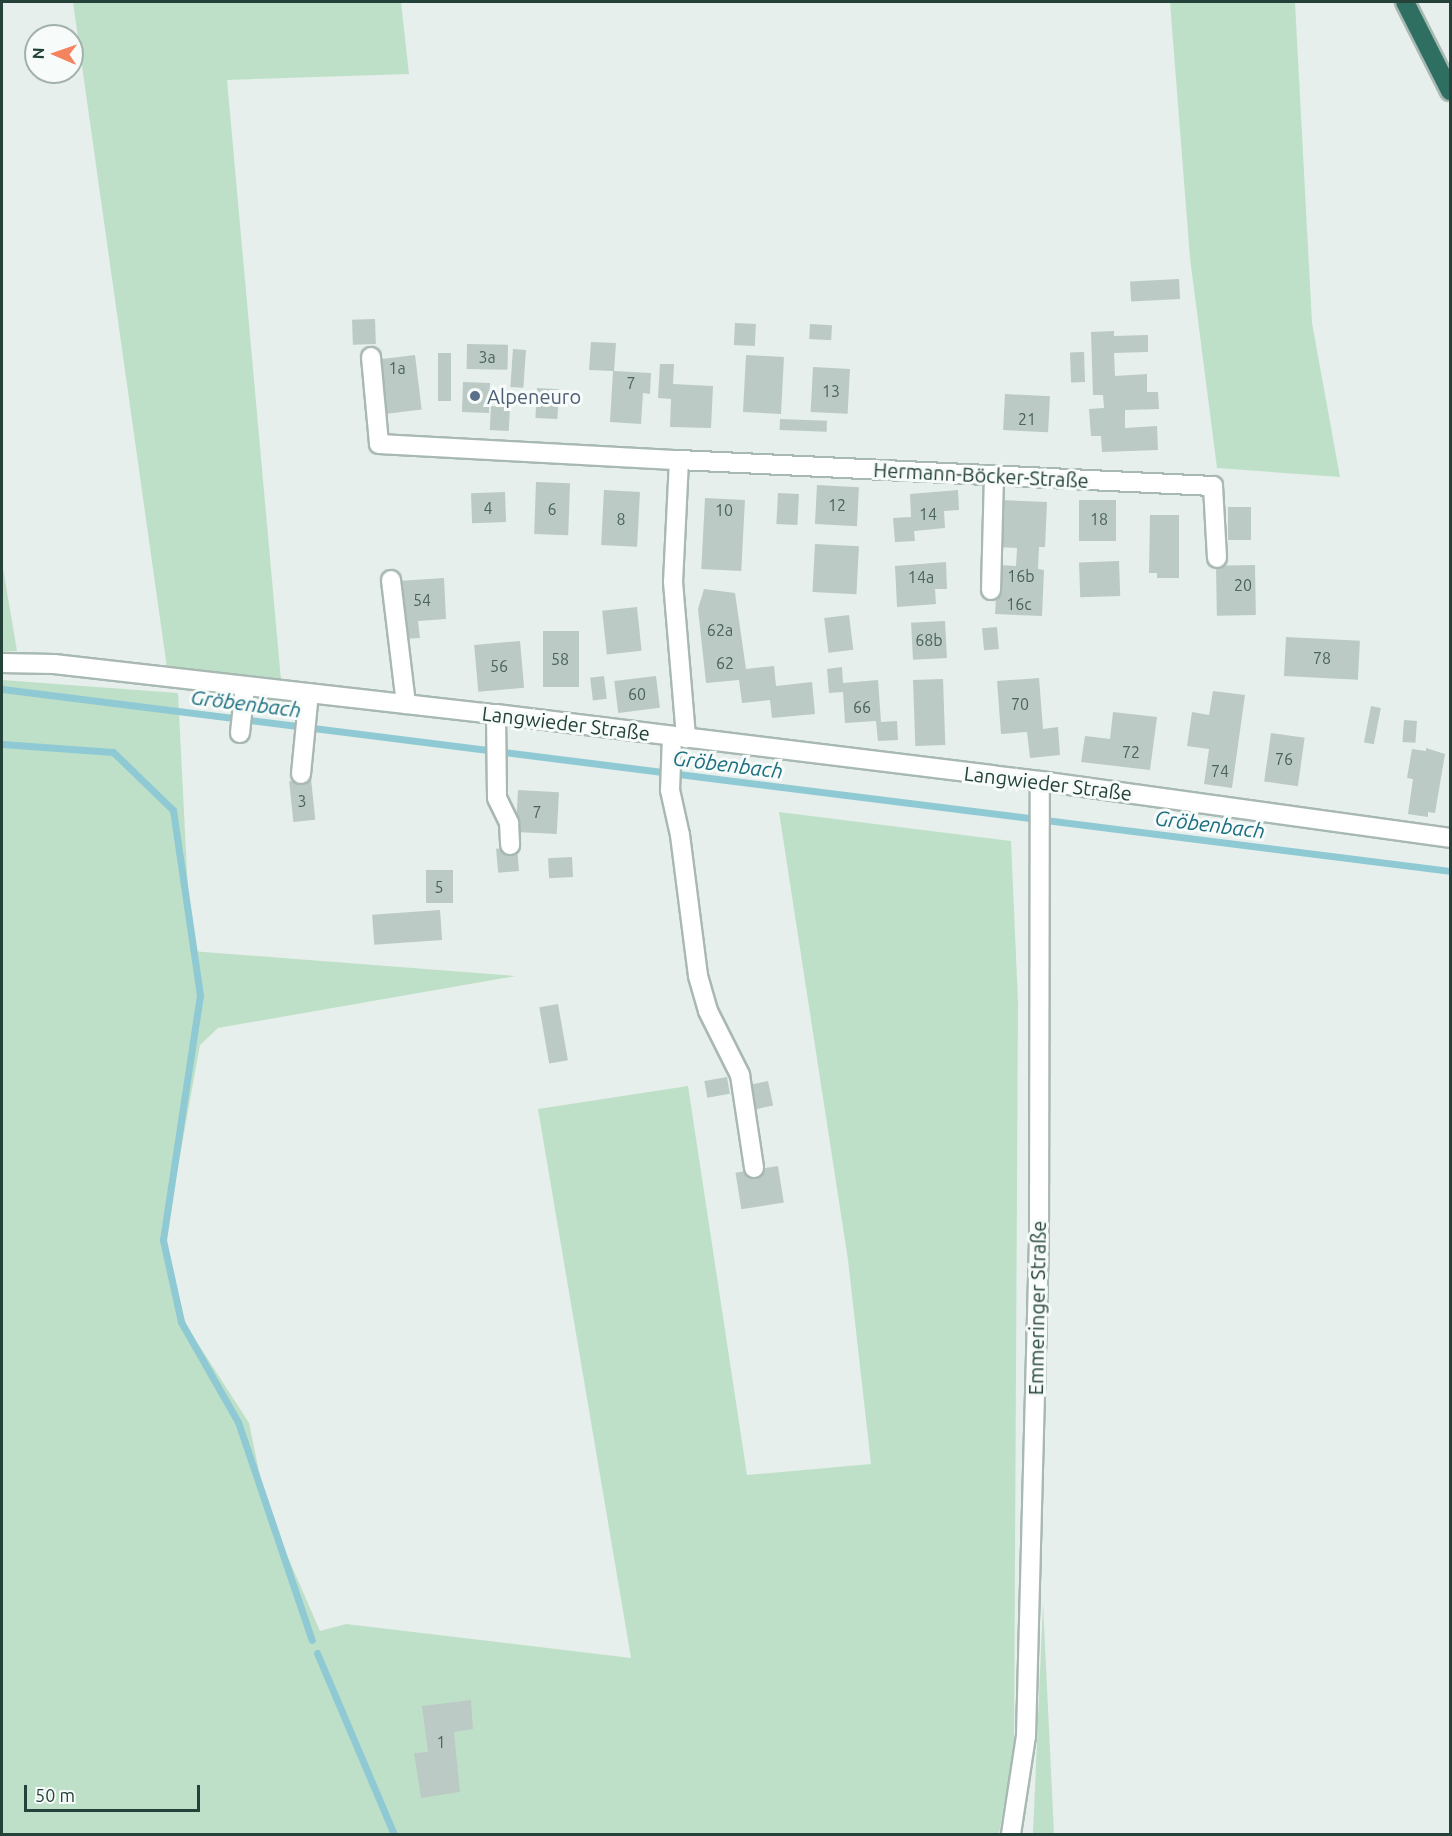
<!DOCTYPE html>
<html>
<head>
<meta charset="utf-8">
<style>
  body { margin:0 }
  #map { position:relative; width:1452px; height:1836px; overflow:hidden; background:#e6efeb; font-family:Ubuntu,sans-serif }
  div>[style] { position:absolute }
  .green>* { inset:0; background:#bfe0c8 }
  .stream>* { height:7px; margin:-3.5px; padding:0 3.5px; transform-origin:3.5px; border-radius:3.5px; background:#8ec9d4 }
  .building>* { inset:0; background:#bbcac4; transform-origin:0 0 }
  .roads { filter:drop-shadow(2px 0 #a8b8b2) drop-shadow(-2px 0 #a8b8b2) drop-shadow(0 2px #a8b8b2) drop-shadow(0 -2px #a8b8b2) }
  .minor>* { height:18px; margin:-9px; padding:0 9px; transform-origin:9px; border-radius:9px; background:#fff }
  .highway>* { height:18px; margin:-9px; padding:0 9px; transform-origin:9px; border-radius:9px; background:#2f6f62 }
  .dots>* { width:16px; height:16px; translate:-50% -50%; box-sizing:border-box; border:3px solid #f7fbf9; border-radius:50% }
  span { translate:-50% -50%; white-space:nowrap; text-align:center; line-height:1.15; -webkit-text-stroke:6px #f7fbf9; paint-order:stroke }
  .number-label { font-size:16px; color:#4a645c }
  .number-label span { -webkit-text-stroke-width:0 }
  .service-label { font-size:20px; color:#4e5e75 }
  .left { translate:0 -50%; text-align:left }
  .street-label { font-size:20px; color:#24423a }
  .water-label { font-size:21px; color:#1c6f80; font-style:italic }
  .frame { position:absolute; inset:0; border:3px solid #24423a; pointer-events:none }
  .north { position:absolute; left:24px; top:24px; width:60px; height:60px; box-sizing:border-box; background:#f7fbf9; border:2px solid #a3b1ad; border-radius:50%; rotate:272deg; font-size:16px; font-weight:700; line-height:24px; text-align:center; color:#24423a }
  .north::after { content:''; display:block; margin:auto; width:21px; height:27px; background:#f4845f; clip-path:polygon(50% 0,100% 100%,50% 72%,0 100%) }
  .scale { position:absolute; left:24px; top:1785px; width:176px; height:27px; box-sizing:border-box; border:3px solid #24423a; border-top:0; padding-left:8px; font-size:18px; line-height:21px; white-space:nowrap; color:#24423a; -webkit-text-stroke:4px #f7fbf9; paint-order:stroke }
</style>
</head>
<body>
<div id="map">
  <div class="green">
    <i style="clip-path:polygon(73px 2px,401px 2px,409px 74px,227px 80px,281px 680px,167px 668px)"></i>
    <i style="clip-path:polygon(1170px 2px,1295px 2px,1312px 323px,1340px 477px,1217px 468px,1190px 258px)"></i>
    <i style="clip-path:polygon(2px 562px,17px 651px,2px 652px)"></i>
    <i style="clip-path:polygon(2px 680px,178px 693px,191px 951px,516px 976px,218px 1028px,200px 1045px,165px 1238px,186px 1325px,249px 1423px,267px 1509px,320px 1631px,346px 1624px,631px 1658px,538px 1109px,688px 1086px,747px 1475px,871px 1464px,848px 1260px,779px 812px,1011px 841px,1018px 1002px,1014px 1747px,999px 1834px,2px 1834px)"></i>
    <i style="clip-path:polygon(1043px 1604px,1054px 1834px,1033px 1834px)"></i>
  </div>
  <div class="stream">
    <i style="left:2px;top:689px;width:1459px;rotate:7.16deg"></i>
    <i style="left:2px;top:744px;width:111px;rotate:4.1deg"></i>
    <i style="left:113px;top:752px;width:83px;rotate:44deg"></i>
    <i style="left:173px;top:810px;width:187px;rotate:81.7deg"></i>
    <i style="left:200px;top:995px;width:248px;rotate:98.6deg"></i>
    <i style="left:163px;top:1240px;width:84px;rotate:77.6deg"></i>
    <i style="left:181px;top:1322px;width:115px;rotate:60.3deg"></i>
    <i style="left:238px;top:1422px;width:230px;rotate:71.3deg"></i>
    <i style="left:317px;top:1653px;width:197px;rotate:67deg"></i>
  </div>
  <div class="building">
    <i style="left:1179px;top:279px;width:20px;height:49px;rotate:87deg"></i>
    <i style="left:375px;top:319px;width:25px;height:23px;rotate:88deg"></i>
    <i style="left:735px;top:323px;width:21px;height:22px;rotate:3deg"></i>
    <i style="left:810px;top:324px;width:22px;height:15px;rotate:3deg"></i>
    <i style="clip-path:polygon(1114px 331px,1114px 336px,1148px 335px,1148px 352px,1114px 353px,1115px 376px,1147px 374px,1147px 392px,1158px 392px,1159px 409px,1125px 410px,1125px 428px,1157px 426px,1158px 450px,1102px 452px,1101px 436px,1091px 436px,1089px 409px,1104px 408px,1103px 395px,1093px 395px,1091px 332px)"></i>
    <i style="clip-path:polygon(591px 342px,616px 343px,614px 371px,651px 373px,650px 394px,643px 393px,641px 424px,610px 422px,613px 371px,589px 370px)"></i>
    <i style="left:467px;top:344px;width:41px;height:25px;rotate:1deg"></i>
    <i style="left:513px;top:349px;width:13px;height:38px;rotate:4deg"></i>
    <i style="left:1084px;top:352px;width:30px;height:14px;rotate:88deg"></i>
    <i style="left:438px;top:353px;width:13px;height:48px"></i>
    <i style="left:415px;top:355px;width:55px;height:37px;rotate:83deg"></i>
    <i style="left:746px;top:355px;width:38px;height:57px;rotate:3deg"></i>
    <i style="clip-path:polygon(660px 364px,674px 364px,673px 384px,713px 386px,711px 428px,670px 427px,671px 399px,658px 398px)"></i>
    <i style="left:813px;top:367px;width:37px;height:45px;rotate:3deg"></i>
    <i style="left:463px;top:382px;width:27px;height:30px;rotate:2deg"></i>
    <i style="left:537px;top:388px;width:22px;height:30px;rotate:3deg"></i>
    <i style="left:1005px;top:394px;width:45px;height:36px;rotate:3deg"></i>
    <i style="left:491px;top:406px;width:19px;height:24px;rotate:3deg"></i>
    <i style="left:780px;top:419px;width:47px;height:11px;rotate:2deg"></i>
    <i style="left:536px;top:482px;width:34px;height:52px;rotate:2deg"></i>
    <i style="left:817px;top:485px;width:42px;height:39px;rotate:3deg"></i>
    <i style="left:604px;top:490px;width:36px;height:55px;rotate:3deg"></i>
    <i style="clip-path:polygon(958px 490px,959px 510px,944px 511px,945px 528px,914px 531px,915px 541px,895px 542px,893px 518px,911px 517px,910px 494px)"></i>
    <i style="left:505px;top:492px;width:30px;height:34px;rotate:88deg"></i>
    <i style="left:778px;top:493px;width:21px;height:31px;rotate:3deg"></i>
    <i style="left:705px;top:498px;width:40px;height:71px;rotate:3deg"></i>
    <i style="clip-path:polygon(999px 500px,1047px 502px,1045px 547px,1039px 547px,1038px 569px,1044px 570px,1042px 616px,995px 614px,998px 565px,1016px 566px,1017px 548px,997px 547px)"></i>
    <i style="left:1079px;top:500px;width:37px;height:41px"></i>
    <i style="left:1228px;top:507px;width:23px;height:33px"></i>
    <i style="clip-path:polygon(1150px 515px,1179px 515px,1179px 578px,1157px 578px,1157px 573px,1149px 573px)"></i>
    <i style="left:815px;top:544px;width:44px;height:48px;rotate:3deg"></i>
    <i style="left:1119px;top:561px;width:35px;height:40px;rotate:88deg"></i>
    <i style="clip-path:polygon(946px 562px,947px 589px,935px 589px,936px 604px,897px 607px,895px 566px)"></i>
    <i style="left:1255px;top:565px;width:50px;height:39px;rotate:89deg"></i>
    <i style="clip-path:polygon(444px 578px,446px 619px,418px 621px,420px 638px,402px 639px,398px 581px)"></i>
    <i style="clip-path:polygon(704px 589px,735px 593px,746px 669px,774px 666px,776px 686px,812px 682px,815px 714px,772px 718px,770px 700px,742px 703px,739px 680px,706px 683px,698px 609px)"></i>
    <i style="left:637px;top:607px;width:44px;height:35px;rotate:84deg"></i>
    <i style="left:849px;top:615px;width:35px;height:25px;rotate:83deg"></i>
    <i style="left:945px;top:621px;width:37px;height:34px;rotate:87deg"></i>
    <i style="left:997px;top:627px;width:22px;height:15px;rotate:85deg"></i>
    <i style="left:543px;top:631px;width:36px;height:56px"></i>
    <i style="left:1286px;top:637px;width:74px;height:39px;rotate:3deg"></i>
    <i style="left:520px;top:641px;width:47px;height:46px;rotate:85deg"></i>
    <i style="clip-path:polygon(842px 667px,843px 683px,878px 680px,881px 722px,897px 721px,898px 740px,878px 741px,876px 721px,845px 723px,843px 692px,829px 693px,827px 669px)"></i>
    <i style="left:604px;top:676px;width:23px;height:14px;rotate:83deg"></i>
    <i style="left:656px;top:676px;width:32px;height:42px;rotate:83deg"></i>
    <i style="clip-path:polygon(1039px 678px,1043px 729px,1058px 727px,1060px 755px,1030px 758px,1027px 732px,1001px 734px,997px 681px)"></i>
    <i style="left:943px;top:679px;width:66px;height:30px;rotate:88deg"></i>
    <i style="clip-path:polygon(1213px 691px,1245px 695px,1232px 788px,1204px 784px,1209px 749px,1187px 746px,1192px 712px,1209px 715px)"></i>
    <i style="left:1371px;top:706px;width:10px;height:37px;rotate:11deg"></i>
    <i style="clip-path:polygon(1113px 712px,1157px 717px,1150px 770px,1081px 762px,1085px 736px,1110px 739px)"></i>
    <i style="left:1404px;top:720px;width:13px;height:22px;rotate:4deg"></i>
    <i style="left:1271px;top:733px;width:34px;height:49px;rotate:8deg"></i>
    <i style="clip-path:polygon(1426px 748px,1445px 754px,1435px 813px,1428px 812px,1428px 817px,1408px 814px,1413px 779px,1407px 778px,1412px 749px,1426px 751px)"></i>
    <i style="left:311px;top:779px;width:41px;height:22px;rotate:84deg"></i>
    <i style="left:518px;top:790px;width:41px;height:42px;rotate:3deg"></i>
    <i style="left:517px;top:847px;width:24px;height:21px;rotate:85deg"></i>
    <i style="left:572px;top:857px;width:20px;height:24px;rotate:87deg"></i>
    <i style="left:426px;top:870px;width:27px;height:33px"></i>
    <i style="left:440px;top:910px;width:30px;height:68px;rotate:86deg"></i>
    <i style="left:558px;top:1004px;width:57px;height:19px;rotate:80deg"></i>
    <i style="left:727px;top:1077px;width:17px;height:23px;rotate:80deg"></i>
    <i style="left:768px;top:1081px;width:25px;height:19px;rotate:78deg"></i>
    <i style="left:778px;top:1166px;width:37px;height:43px;rotate:81deg"></i>
    <i style="clip-path:polygon(471px 1700px,473px 1729px,454px 1732px,460px 1792px,421px 1798px,414px 1753px,428px 1752px,422px 1706px)"></i>
  </div>
  <div class="roads">
    <div class="minor">
      <i style="left:371px;top:357px;width:87px;rotate:84.7deg"></i>
      <i style="left:379px;top:444px;width:300px;rotate:3.1deg"></i>
      <i style="left:679px;top:460px;width:122px;rotate:92.8deg"></i>
      <i style="left:673px;top:582px;width:157px;rotate:85.2deg"></i>
      <i style="left:679px;top:460px;width:535px;rotate:2.79deg"></i>
      <i style="left:1213px;top:486px;width:72px;rotate:86.8deg"></i>
      <i style="left:391px;top:580px;width:125px;rotate:83.1deg"></i>
      <i style="left:991px;top:590px;width:115px;rotate:-88.5deg"></i>
      <i style="left:2px;top:663px;width:52px;rotate:1.1deg"></i>
      <i style="left:54px;top:664px;width:445px;rotate:6.5deg"></i>
      <i style="left:496px;top:714px;width:548px;rotate:7.02deg"></i>
      <i style="left:1040px;top:781px;width:414px;rotate:7.9deg"></i>
      <i style="left:496px;top:714px;width:84px;rotate:89.3deg"></i>
      <i style="left:497px;top:798px;width:28px;rotate:64deg"></i>
      <i style="left:509px;top:823px;width:22px;rotate:87deg"></i>
      <i style="left:240px;top:733px;width:47px;rotate:-83.9deg"></i>
      <i style="left:672px;top:736px;width:54px;rotate:92.1deg"></i>
      <i style="left:670px;top:790px;width:46px;rotate:77.5deg"></i>
      <i style="left:680px;top:835px;width:142px;rotate:82.7deg"></i>
      <i style="left:698px;top:976px;width:36px;rotate:74deg"></i>
      <i style="left:708px;top:1011px;width:72px;rotate:63.4deg"></i>
      <i style="left:740px;top:1075px;width:94px;rotate:81.4deg"></i>
      <i style="left:301px;top:774px;width:81px;rotate:-84.4deg"></i>
      <i style="left:1011px;top:1834px;width:99px;rotate:-81.3deg"></i>
      <i style="left:1026px;top:1736px;width:495px;rotate:-88.5deg"></i>
      <i style="left:1039px;top:1241px;width:460px;rotate:-89.9deg"></i>
    </div>
    <div class="highway">
      <i style="left:1405px;top:2px;width:100px;rotate:63.2deg"></i>
    </div>
  </div>
  <div class="dots">
    <i style="left:475px;top:396px;background:#5c6f8a"></i>
  </div>
  <div class="number-label">
    <span style="left:487px;top:357px">3a</span>
    <span style="left:397px;top:368px">1a</span>
    <span style="left:631px;top:383px">7</span>
    <span style="left:831px;top:391px">13</span>
    <span style="left:1027px;top:419px">21</span>
    <span style="left:837px;top:505px">12</span>
    <span style="left:488px;top:508px">4</span>
    <span style="left:552px;top:509px">6</span>
    <span style="left:724px;top:510px">10</span>
    <span style="left:928px;top:514px">14</span>
    <span style="left:621px;top:519px">8</span>
    <span style="left:1099px;top:519px">18</span>
    <span style="left:1021px;top:576px">16b</span>
    <span style="left:921px;top:577px">14a</span>
    <span style="left:1243px;top:585px">20</span>
    <span style="left:422px;top:600px">54</span>
    <span style="left:1019px;top:604px">16c</span>
    <span style="left:720px;top:630px">62a</span>
    <span style="left:929px;top:640px">68b</span>
    <span style="left:1322px;top:658px">78</span>
    <span style="left:560px;top:659px">58</span>
    <span style="left:725px;top:663px">62</span>
    <span style="left:499px;top:666px">56</span>
    <span style="left:637px;top:694px">60</span>
    <span style="left:1020px;top:704px">70</span>
    <span style="left:862px;top:707px">66</span>
    <span style="left:1131px;top:752px">72</span>
    <span style="left:1284px;top:759px">76</span>
    <span style="left:1220px;top:771px">74</span>
    <span style="left:302px;top:801px">3</span>
    <span style="left:537px;top:812px">7</span>
    <span style="left:439px;top:887px">5</span>
    <span style="left:441px;top:1742px">1</span>
  </div>
  <div class="service-label">
    <span class="left" style="left:487px;top:396px">Alpeneuro</span>
  </div>
  <div class="street-label">
    <span style="left:981px;top:475px;rotate:3deg">Hermann-Böcker-Straße</span>
    <span style="left:566px;top:723px;rotate:7deg">Langwieder Straße</span>
    <span style="left:1048px;top:783px;rotate:7deg">Langwieder Straße</span>
    <span style="left:1037px;top:1308px;rotate:-89deg">Emmeringer Straße</span>
  </div>
  <div class="water-label">
    <span style="left:246px;top:703px;rotate:7deg">Gröbenbach</span>
    <span style="left:728px;top:764px;rotate:7deg">Gröbenbach</span>
    <span style="left:1210px;top:824px;rotate:7deg">Gröbenbach</span>
  </div>
  <div class="frame"></div>
  <div class="north">N</div>
  <div class="scale">50 m</div>
</div>
</body>
</html>
